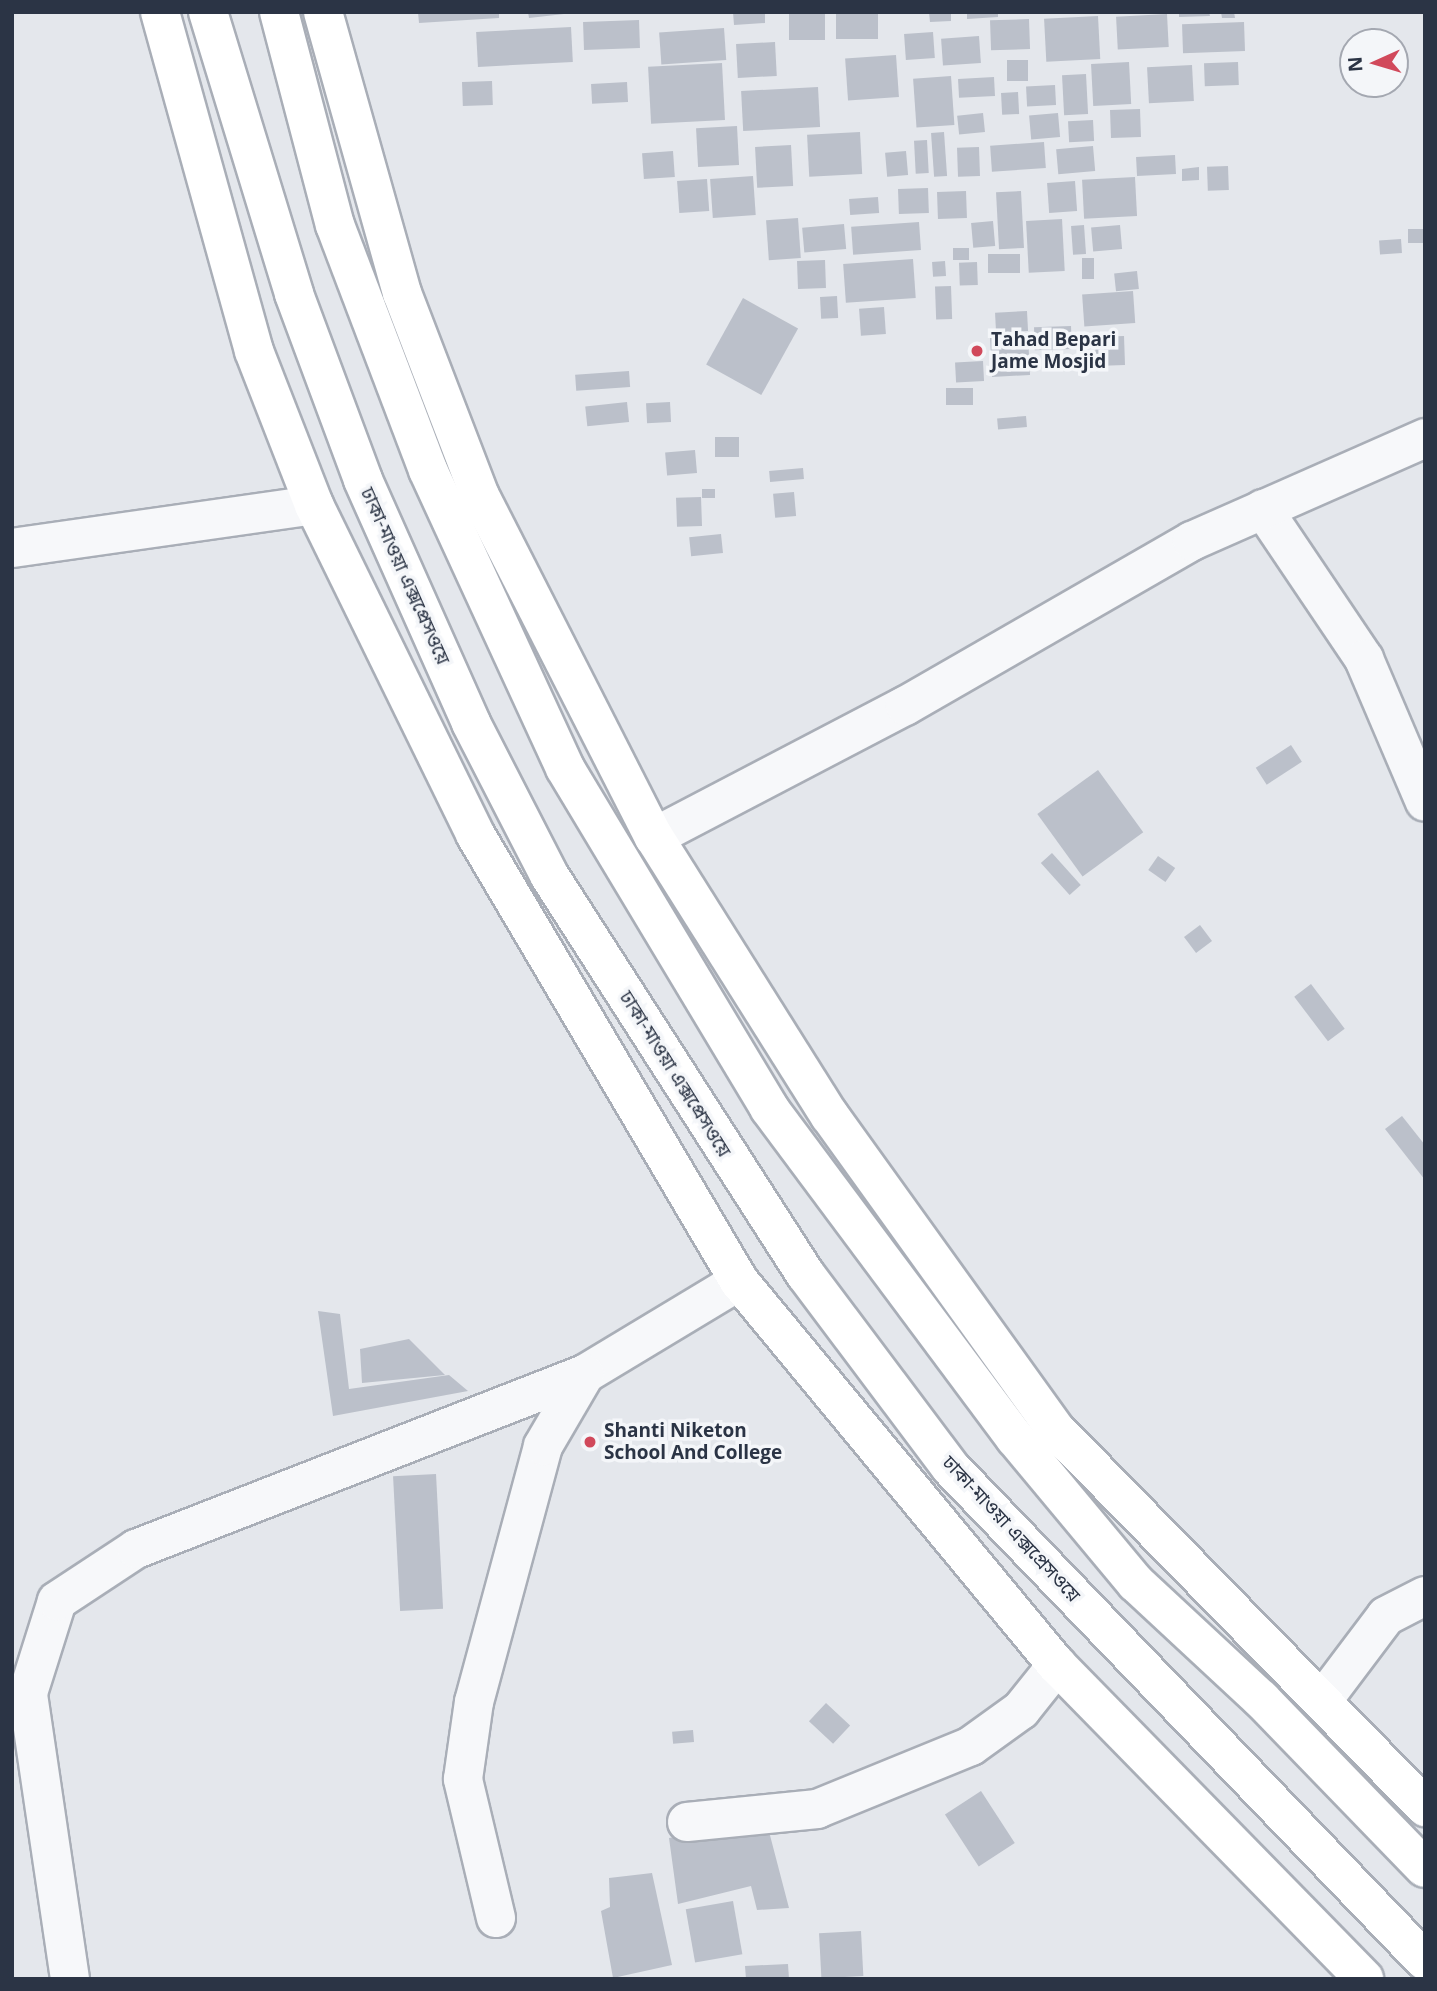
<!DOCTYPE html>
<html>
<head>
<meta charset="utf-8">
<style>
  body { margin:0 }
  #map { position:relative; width:1437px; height:1991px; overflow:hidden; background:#e4e7ec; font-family:"Open Sans","Noto Sans Bengali",sans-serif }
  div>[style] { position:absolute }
  .building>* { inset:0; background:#bbc0ca; transform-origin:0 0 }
  .roads { filter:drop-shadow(2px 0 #a9aeb7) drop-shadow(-2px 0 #a9aeb7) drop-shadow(0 2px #a9aeb7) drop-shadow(0 -2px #a9aeb7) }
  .minor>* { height:38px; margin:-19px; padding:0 19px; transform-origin:19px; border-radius:19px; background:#f7f8fa }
  .major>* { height:38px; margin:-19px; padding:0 19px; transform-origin:19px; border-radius:19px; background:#fff }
  .highway>* { height:38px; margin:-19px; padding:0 19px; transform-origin:19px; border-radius:19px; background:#fff }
  .dots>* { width:19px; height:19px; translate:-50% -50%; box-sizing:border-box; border:4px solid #f4f6f9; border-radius:50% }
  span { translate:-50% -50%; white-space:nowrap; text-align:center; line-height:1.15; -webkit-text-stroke:7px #f4f6f9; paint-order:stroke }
  .poi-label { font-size:19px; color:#2b3445; font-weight:700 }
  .left { translate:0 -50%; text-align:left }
  .street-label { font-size:19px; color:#2b3445 }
  .frame { position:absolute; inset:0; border:14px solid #2b3445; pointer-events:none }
  .north { position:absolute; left:1339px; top:28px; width:70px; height:70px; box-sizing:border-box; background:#f4f6f9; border:2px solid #a4a8b1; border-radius:50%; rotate:266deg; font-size:19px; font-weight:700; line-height:28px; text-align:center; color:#2b3445 }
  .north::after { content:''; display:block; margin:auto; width:24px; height:32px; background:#d1495b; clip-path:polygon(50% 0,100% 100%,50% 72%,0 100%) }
</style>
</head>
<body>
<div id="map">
  <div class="building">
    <i style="clip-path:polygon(418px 12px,499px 12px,499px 18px,419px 23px)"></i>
    <i style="clip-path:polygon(528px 12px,564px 12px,564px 14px,529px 18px)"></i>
    <i style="clip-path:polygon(733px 12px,765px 12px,765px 23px,734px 25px)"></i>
    <i style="left:789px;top:12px;width:36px;height:28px"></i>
    <i style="left:836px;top:12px;width:42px;height:27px"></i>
    <i style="clip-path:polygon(929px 12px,951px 12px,951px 21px,930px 22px)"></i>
    <i style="clip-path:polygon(967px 12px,998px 12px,998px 17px,967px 19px)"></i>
    <i style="clip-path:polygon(1179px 12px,1209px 12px,1210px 16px,1179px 17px)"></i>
    <i style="clip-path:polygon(1221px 12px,1234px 12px,1235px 18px,1222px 18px)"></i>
    <i style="left:1167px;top:14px;width:33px;height:51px;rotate:87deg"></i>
    <i style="left:1098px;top:16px;width:43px;height:54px;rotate:87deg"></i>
    <i style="left:1029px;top:19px;width:30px;height:39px;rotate:88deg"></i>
    <i style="left:639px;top:20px;width:28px;height:56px;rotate:88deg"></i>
    <i style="left:1244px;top:22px;width:29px;height:62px;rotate:88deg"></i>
    <i style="left:571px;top:27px;width:35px;height:95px;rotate:87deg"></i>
    <i style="left:724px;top:28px;width:32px;height:65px;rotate:86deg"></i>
    <i style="left:933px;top:32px;width:26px;height:29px;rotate:86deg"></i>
    <i style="left:979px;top:36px;width:27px;height:38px;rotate:86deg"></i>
    <i style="left:775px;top:42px;width:34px;height:39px;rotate:87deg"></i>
    <i style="left:896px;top:55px;width:42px;height:51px;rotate:86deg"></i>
    <i style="left:1028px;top:60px;width:21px;height:21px;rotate:90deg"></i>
    <i style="left:1129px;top:62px;width:42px;height:38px;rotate:87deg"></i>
    <i style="left:1238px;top:62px;width:23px;height:34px;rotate:88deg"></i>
    <i style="left:722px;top:63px;width:57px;height:74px;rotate:87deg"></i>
    <i style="left:1192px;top:65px;width:36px;height:45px;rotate:87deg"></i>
    <i style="left:1086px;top:74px;width:40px;height:24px;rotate:87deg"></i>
    <i style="left:951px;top:76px;width:49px;height:38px;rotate:86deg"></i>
    <i style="left:994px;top:77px;width:19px;height:36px;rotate:87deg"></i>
    <i style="left:492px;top:81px;width:24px;height:30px;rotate:88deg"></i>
    <i style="left:627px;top:82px;width:20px;height:36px;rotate:87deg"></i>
    <i style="left:1055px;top:85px;width:20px;height:29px;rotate:87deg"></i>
    <i style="left:818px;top:87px;width:40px;height:77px;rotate:87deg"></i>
    <i style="left:1018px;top:92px;width:22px;height:17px;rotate:87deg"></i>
    <i style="left:1140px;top:109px;width:28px;height:30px;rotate:88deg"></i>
    <i style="left:983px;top:113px;width:19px;height:26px;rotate:84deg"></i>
    <i style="left:1058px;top:113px;width:24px;height:29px;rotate:85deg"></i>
    <i style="left:1093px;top:120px;width:21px;height:25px;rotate:87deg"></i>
    <i style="left:737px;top:126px;width:39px;height:41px;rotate:87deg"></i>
    <i style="left:860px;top:132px;width:42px;height:53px;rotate:87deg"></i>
    <i style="left:944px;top:132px;width:44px;height:13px;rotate:86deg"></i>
    <i style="left:927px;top:140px;width:33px;height:13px;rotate:87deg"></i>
    <i style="left:1044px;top:142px;width:26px;height:54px;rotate:86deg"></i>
    <i style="left:791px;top:145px;width:41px;height:36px;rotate:87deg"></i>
    <i style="left:1093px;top:146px;width:25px;height:37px;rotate:85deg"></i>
    <i style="left:979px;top:147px;width:29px;height:22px;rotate:88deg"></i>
    <i style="left:673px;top:151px;width:26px;height:31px;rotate:86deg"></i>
    <i style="left:906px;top:151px;width:24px;height:21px;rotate:85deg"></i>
    <i style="left:1175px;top:155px;width:19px;height:39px;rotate:87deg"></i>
    <i style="left:1228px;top:166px;width:24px;height:21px;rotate:88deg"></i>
    <i style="clip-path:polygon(1199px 167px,1199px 180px,1182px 181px,1182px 169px)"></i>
    <i style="left:753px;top:176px;width:39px;height:43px;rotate:86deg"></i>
    <i style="left:1135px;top:177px;width:39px;height:53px;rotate:87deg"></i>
    <i style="left:707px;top:179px;width:32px;height:30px;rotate:86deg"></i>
    <i style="left:1075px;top:181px;width:30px;height:28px;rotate:86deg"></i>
    <i style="left:928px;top:188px;width:25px;height:30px;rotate:88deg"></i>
    <i style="left:966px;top:191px;width:27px;height:29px;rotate:88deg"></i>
    <i style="left:1021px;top:191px;width:57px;height:25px;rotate:87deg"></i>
    <i style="left:878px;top:197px;width:16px;height:29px;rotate:86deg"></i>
    <i style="left:798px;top:218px;width:40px;height:32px;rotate:86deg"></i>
    <i style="left:1062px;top:219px;width:52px;height:36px;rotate:87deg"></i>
    <i style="left:993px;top:221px;width:25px;height:22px;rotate:85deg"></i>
    <i style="left:919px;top:222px;width:28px;height:68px;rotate:86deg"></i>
    <i style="left:844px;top:224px;width:25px;height:42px;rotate:85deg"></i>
    <i style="left:1084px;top:225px;width:29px;height:13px;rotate:86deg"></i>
    <i style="left:1120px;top:225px;width:24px;height:29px;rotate:85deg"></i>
    <i style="left:1408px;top:229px;width:17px;height:14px"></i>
    <i style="left:1401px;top:239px;width:14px;height:22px;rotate:86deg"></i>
    <i style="left:969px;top:248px;width:12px;height:16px;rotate:90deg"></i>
    <i style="left:1020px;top:254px;width:19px;height:32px;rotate:90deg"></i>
    <i style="left:1082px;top:258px;width:12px;height:21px"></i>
    <i style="left:913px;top:259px;width:39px;height:70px;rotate:86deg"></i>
    <i style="left:825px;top:260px;width:28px;height:28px;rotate:88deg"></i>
    <i style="left:945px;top:261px;width:15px;height:13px;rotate:86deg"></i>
    <i style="left:977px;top:262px;width:23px;height:18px;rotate:88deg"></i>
    <i style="left:1137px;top:271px;width:18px;height:23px;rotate:84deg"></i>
    <i style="left:951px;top:286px;width:33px;height:16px;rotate:88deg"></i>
    <i style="left:1133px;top:291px;width:32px;height:51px;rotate:86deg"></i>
    <i style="left:837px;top:296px;width:22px;height:17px;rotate:87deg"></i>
    <i style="left:743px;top:298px;width:63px;height:76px;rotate:29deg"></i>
    <i style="left:884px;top:307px;width:27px;height:25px;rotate:86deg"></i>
    <i style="left:1027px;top:311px;width:20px;height:32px;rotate:87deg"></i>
    <i style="left:1071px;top:326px;width:23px;height:37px;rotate:88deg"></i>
    <i style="left:1028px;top:336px;width:39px;height:38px;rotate:87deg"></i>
    <i style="left:1124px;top:336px;width:29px;height:29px;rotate:88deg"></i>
    <i style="left:983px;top:361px;width:20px;height:28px;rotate:87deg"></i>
    <i style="left:629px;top:371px;width:16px;height:54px;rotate:86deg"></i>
    <i style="left:973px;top:388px;width:17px;height:27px;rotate:90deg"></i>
    <i style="left:627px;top:402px;width:20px;height:42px;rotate:84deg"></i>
    <i style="left:670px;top:402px;width:20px;height:24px;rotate:87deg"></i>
    <i style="left:1026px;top:416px;width:11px;height:29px;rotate:85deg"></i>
    <i style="left:739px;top:437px;width:20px;height:24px;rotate:90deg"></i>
    <i style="left:695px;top:450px;width:23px;height:30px;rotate:85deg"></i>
    <i style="left:803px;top:468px;width:11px;height:34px;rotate:85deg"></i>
    <i style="left:702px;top:489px;width:13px;height:9px"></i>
    <i style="left:794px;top:492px;width:24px;height:21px;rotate:85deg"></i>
    <i style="left:701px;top:497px;width:29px;height:25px;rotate:88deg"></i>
    <i style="left:721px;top:534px;width:19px;height:32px;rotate:84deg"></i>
    <i style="left:1291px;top:745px;width:20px;height:42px;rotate:57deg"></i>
    <i style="left:1098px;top:770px;width:77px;height:75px;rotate:54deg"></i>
    <i style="left:1052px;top:853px;width:43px;height:15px;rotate:48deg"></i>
    <i style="left:1158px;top:856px;width:21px;height:17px;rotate:35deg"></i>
    <i style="left:1200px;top:925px;width:20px;height:20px;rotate:53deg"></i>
    <i style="left:1311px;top:984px;width:56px;height:21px;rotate:53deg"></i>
    <i style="clip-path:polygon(1402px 1116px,1425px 1145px,1425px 1180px,1385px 1129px)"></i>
    <i style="clip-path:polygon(318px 1311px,340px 1314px,349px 1389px,449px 1375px,468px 1391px,333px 1416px)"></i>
    <i style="clip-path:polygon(409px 1339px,445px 1375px,362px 1383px,360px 1349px)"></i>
    <i style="left:436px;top:1474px;width:135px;height:43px;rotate:87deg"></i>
    <i style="left:826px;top:1703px;width:33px;height:25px;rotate:43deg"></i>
    <i style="left:693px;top:1730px;width:12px;height:21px;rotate:85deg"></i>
    <i style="left:981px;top:1791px;width:62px;height:43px;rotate:57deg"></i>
    <i style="clip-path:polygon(766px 1820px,789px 1908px,757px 1910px,751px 1886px,678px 1904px,669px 1838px)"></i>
    <i style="clip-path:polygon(652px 1873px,672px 1965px,613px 1978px,601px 1911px,610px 1907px,609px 1878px)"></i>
    <i style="left:733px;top:1901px;width:54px;height:48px;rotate:80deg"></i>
    <i style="left:861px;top:1931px;width:45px;height:42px;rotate:87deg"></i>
    <i style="clip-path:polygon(788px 1964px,789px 1979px,746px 1979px,745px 1966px)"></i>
  </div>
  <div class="roads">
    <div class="minor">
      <i style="left:1263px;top:509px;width:181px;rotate:56deg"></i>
      <i style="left:1364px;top:659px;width:155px;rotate:66.9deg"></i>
      <i style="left:12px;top:548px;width:305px;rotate:-8.1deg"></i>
      <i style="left:654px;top:837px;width:283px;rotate:-27.6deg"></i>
      <i style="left:905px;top:706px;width:331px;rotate:-29.9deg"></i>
      <i style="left:1192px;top:541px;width:255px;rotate:-23.8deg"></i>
      <i style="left:1322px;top:1701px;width:106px;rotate:-53deg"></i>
      <i style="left:1386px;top:1616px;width:44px;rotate:-27.1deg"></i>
      <i style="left:687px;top:1822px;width:131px;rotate:-5.7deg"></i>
      <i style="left:817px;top:1809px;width:166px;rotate:-22.2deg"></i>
      <i style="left:971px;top:1746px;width:62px;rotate:-35.8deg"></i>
      <i style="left:1021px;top:1710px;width:58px;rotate:-51.3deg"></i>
      <i style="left:496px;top:1918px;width:143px;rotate:-103.4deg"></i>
      <i style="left:463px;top:1779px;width:78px;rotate:-81.9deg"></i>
      <i style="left:474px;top:1702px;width:265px;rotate:-74.9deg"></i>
      <i style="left:543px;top:1446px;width:83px;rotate:-59.7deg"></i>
      <i style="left:585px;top:1374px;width:180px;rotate:-31.1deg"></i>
      <i style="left:70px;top:1979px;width:289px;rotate:-98.4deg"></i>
      <i style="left:28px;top:1693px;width:96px;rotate:-72.5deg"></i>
      <i style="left:57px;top:1601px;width:95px;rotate:-33.4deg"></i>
      <i style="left:136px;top:1549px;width:482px;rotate:-21.3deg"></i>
    </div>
    <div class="major">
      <i style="left:160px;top:12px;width:352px;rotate:74.5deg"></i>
      <i style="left:254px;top:351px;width:165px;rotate:68.7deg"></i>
      <i style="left:314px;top:505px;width:366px;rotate:63.9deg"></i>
      <i style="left:475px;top:834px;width:519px;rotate:59.43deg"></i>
      <i style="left:739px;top:1281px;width:499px;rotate:50.4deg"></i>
      <i style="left:1057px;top:1665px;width:439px;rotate:45.6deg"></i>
      <i style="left:323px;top:12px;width:292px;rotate:74.3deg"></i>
      <i style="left:402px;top:293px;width:217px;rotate:69deg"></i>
      <i style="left:480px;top:496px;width:383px;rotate:63deg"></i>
      <i style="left:654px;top:837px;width:330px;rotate:57.8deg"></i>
      <i style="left:830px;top:1116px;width:387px;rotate:54.3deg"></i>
      <i style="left:1056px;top:1430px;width:528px;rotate:45.61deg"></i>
    </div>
    <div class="highway">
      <i style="left:208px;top:12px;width:295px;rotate:73deg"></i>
      <i style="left:294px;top:294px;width:198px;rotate:69.6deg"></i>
      <i style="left:363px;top:480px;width:266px;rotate:66deg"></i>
      <i style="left:471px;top:723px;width:171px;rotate:62.8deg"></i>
      <i style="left:549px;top:875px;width:475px;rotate:57.3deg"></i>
      <i style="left:806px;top:1275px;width:240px;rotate:53.1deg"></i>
      <i style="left:950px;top:1467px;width:685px;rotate:46.12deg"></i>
      <i style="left:279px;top:12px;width:220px;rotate:75.3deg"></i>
      <i style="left:335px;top:225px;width:262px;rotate:69.2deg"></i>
      <i style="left:428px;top:470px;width:328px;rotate:65.3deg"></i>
      <i style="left:565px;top:768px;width:397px;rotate:59deg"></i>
      <i style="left:769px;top:1108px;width:412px;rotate:53.3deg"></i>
      <i style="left:1015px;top:1438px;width:189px;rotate:50.2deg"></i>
      <i style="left:1136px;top:1583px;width:171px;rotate:42.9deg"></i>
      <i style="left:1261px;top:1699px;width:235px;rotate:45.9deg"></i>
    </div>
  </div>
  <div class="dots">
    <i style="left:977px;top:351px;background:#d1495b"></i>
    <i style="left:590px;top:1442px;background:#d1495b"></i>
  </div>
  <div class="poi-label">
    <span class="left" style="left:991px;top:351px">Tahad Bepari<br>Jame Mosjid</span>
    <span class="left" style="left:604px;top:1442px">Shanti Niketon<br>School And College</span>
  </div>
  <div class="street-label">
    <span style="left:405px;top:576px;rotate:66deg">ঢাকা-মাওয়া এক্সপ্রেসওয়ে</span>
    <span style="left:675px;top:1074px;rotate:58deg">ঢাকা-মাওয়া এক্সপ্রেসওয়ে</span>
    <span style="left:1011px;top:1529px;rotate:47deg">ঢাকা-মাওয়া এক্সপ্রেসওয়ে</span>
  </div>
  <div class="frame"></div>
  <div class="north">N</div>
</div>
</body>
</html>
